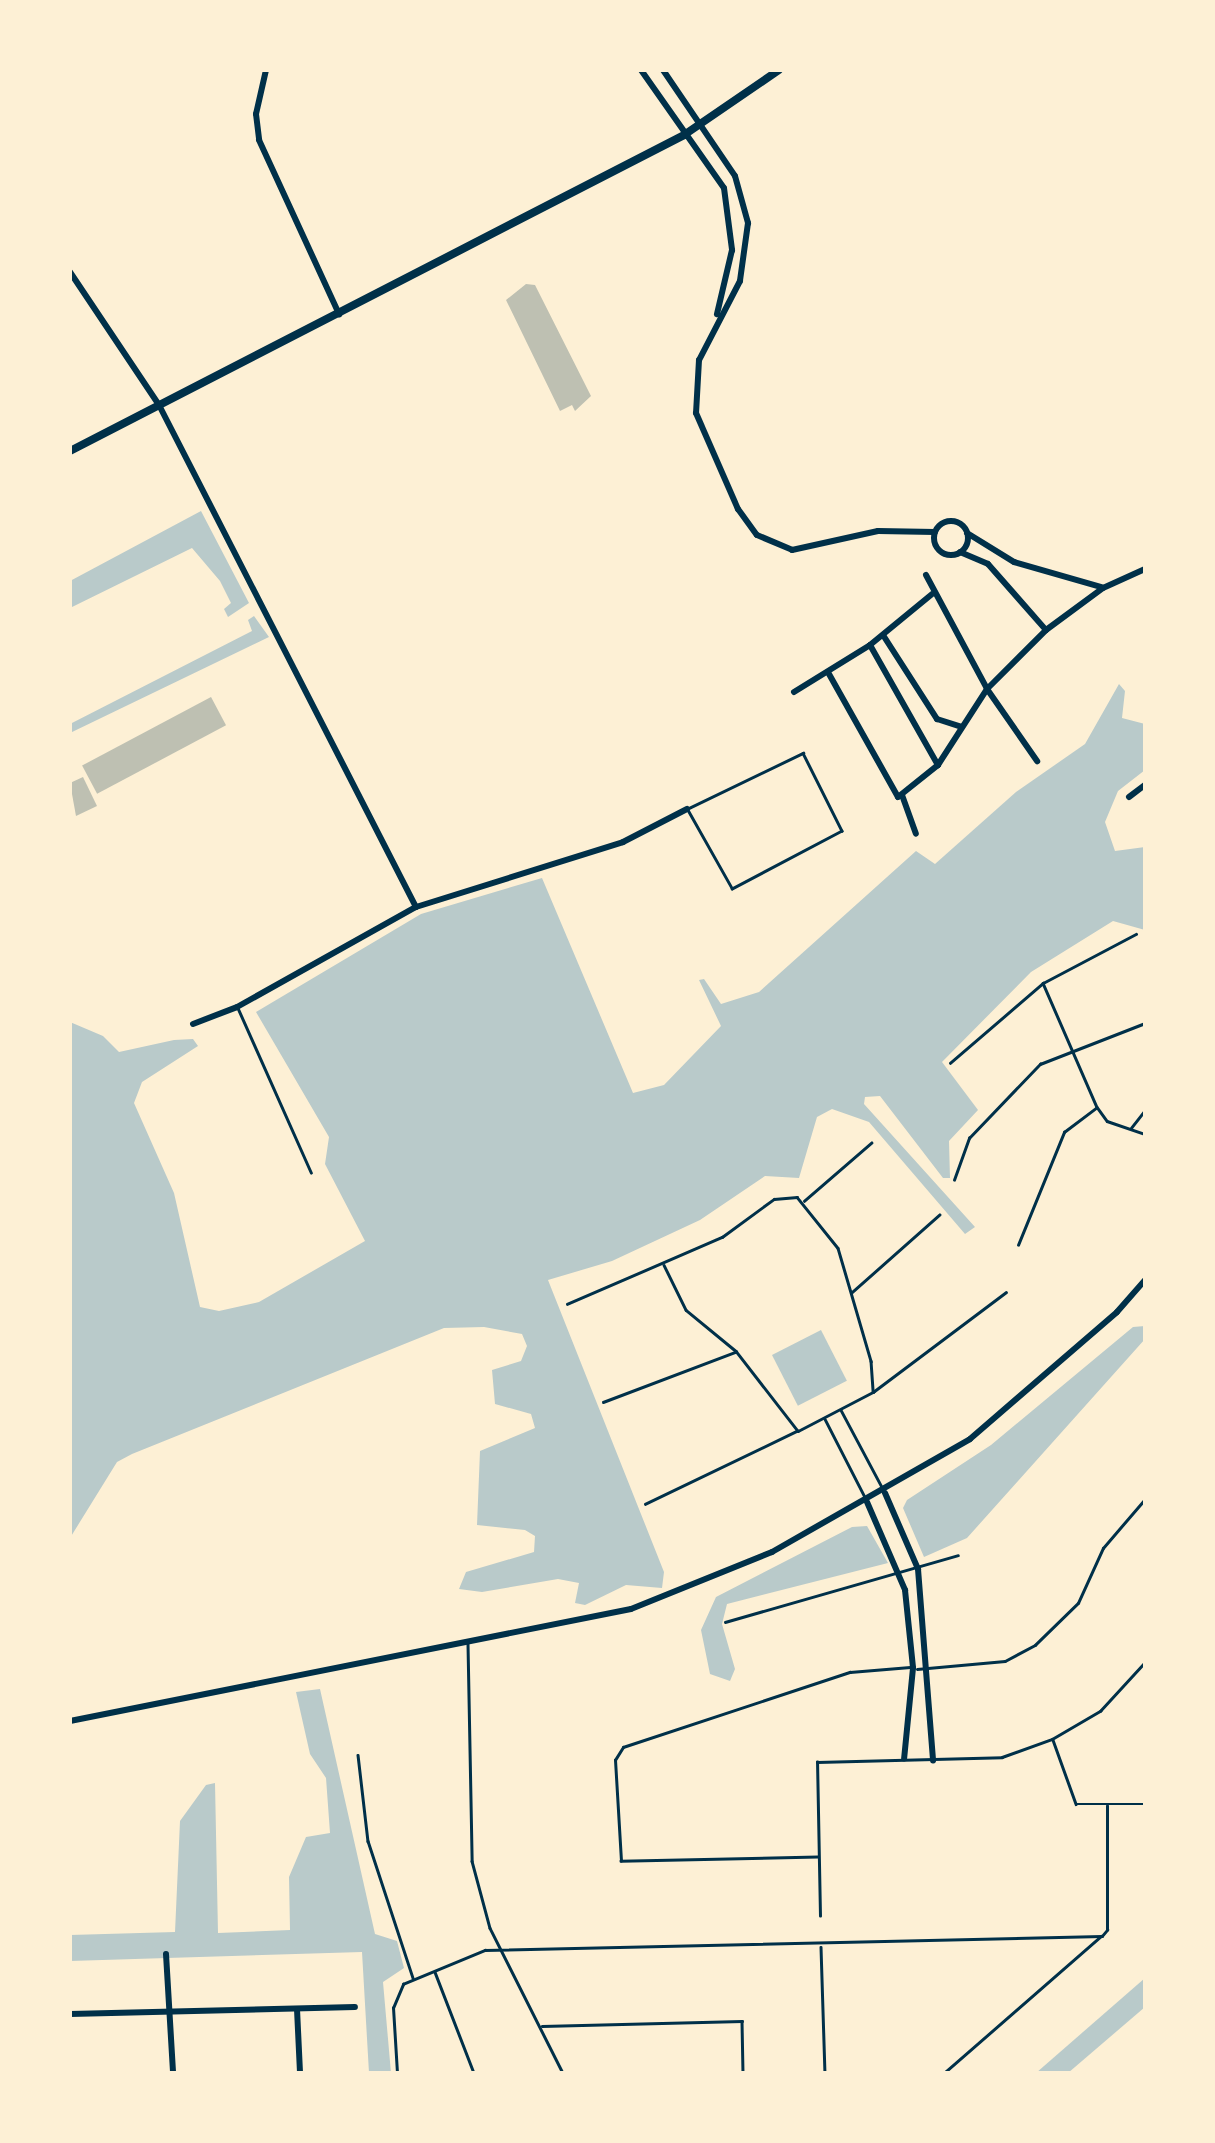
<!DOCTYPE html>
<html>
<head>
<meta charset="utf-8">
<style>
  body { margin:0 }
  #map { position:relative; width:1215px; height:2143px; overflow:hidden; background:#fdf0d5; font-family:Figtree,sans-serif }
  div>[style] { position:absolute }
  .green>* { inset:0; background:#b9caca; transform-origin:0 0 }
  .building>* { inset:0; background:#bec0b2; transform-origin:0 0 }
  .service>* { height:2.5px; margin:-1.25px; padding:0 1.25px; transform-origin:1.25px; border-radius:1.25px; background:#003049 }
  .minor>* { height:6px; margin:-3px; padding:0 3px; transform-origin:3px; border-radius:3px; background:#003049 }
  .minor>.ring { margin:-3px; padding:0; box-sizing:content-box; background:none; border:6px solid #003049; border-radius:50% }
  .tertiary>* { height:8px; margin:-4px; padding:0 4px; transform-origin:4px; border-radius:4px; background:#003049 }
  span { translate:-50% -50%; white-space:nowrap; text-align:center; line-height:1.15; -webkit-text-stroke:8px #fdf0d5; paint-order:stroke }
  .frame { position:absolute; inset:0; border:72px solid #fdf0d5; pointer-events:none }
</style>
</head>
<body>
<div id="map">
  <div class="green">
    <i style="clip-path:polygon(201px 511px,249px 603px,228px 617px,224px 609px,231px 603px,220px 581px,192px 548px,70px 608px,70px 581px)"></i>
    <i style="clip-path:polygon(254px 616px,269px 637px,70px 733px,70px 724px,252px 631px,248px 620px)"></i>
    <i style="clip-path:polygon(1119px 684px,1125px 691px,1122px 718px,1145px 724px,1145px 770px,1118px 791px,1105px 822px,1115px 851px,1145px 847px,1145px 930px,1113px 921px,1031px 972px,942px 1062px,978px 1110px,949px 1141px,950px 1178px,943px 1178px,880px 1096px,865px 1097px,864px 1104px,975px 1227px,965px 1234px,869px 1122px,832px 1109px,817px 1117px,799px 1178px,765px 1176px,700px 1220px,612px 1261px,548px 1280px,664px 1572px,662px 1588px,626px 1585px,585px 1605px,575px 1603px,579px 1583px,558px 1579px,482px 1592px,459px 1589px,466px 1572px,534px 1552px,535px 1536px,525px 1530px,477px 1525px,480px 1451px,535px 1428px,531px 1414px,495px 1404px,492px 1370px,521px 1361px,527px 1346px,522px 1334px,484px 1327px,444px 1328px,132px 1454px,117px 1462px,70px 1538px,70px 1022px,103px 1036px,119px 1052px,174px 1040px,193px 1039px,198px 1046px,142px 1082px,134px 1103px,174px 1193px,200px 1307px,219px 1311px,259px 1302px,365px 1241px,325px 1164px,329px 1137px,256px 1012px,421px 914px,542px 878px,633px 1093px,664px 1085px,721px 1026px,699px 980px,704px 979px,721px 1004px,759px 992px,916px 851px,935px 864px,1016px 792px,1085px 744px)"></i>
    <i style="clip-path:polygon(1145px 1326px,1145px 1339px,967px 1538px,924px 1557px,903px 1508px,907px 1500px,991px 1445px,1133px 1327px)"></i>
    <i style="left:821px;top:1330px;width:57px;height:55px;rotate:63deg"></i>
    <i style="clip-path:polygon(867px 1526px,888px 1563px,727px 1604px,722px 1624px,735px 1669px,730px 1681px,710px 1674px,701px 1630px,716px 1597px,852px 1527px)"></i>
    <i style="clip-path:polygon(320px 1689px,375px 1934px,397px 1941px,404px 1968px,383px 1982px,391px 2073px,369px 2073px,362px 1952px,70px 1961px,70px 1935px,175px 1932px,180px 1821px,206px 1785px,215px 1783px,218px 1933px,290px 1930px,289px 1877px,306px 1837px,330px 1833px,326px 1778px,310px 1754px,296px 1692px)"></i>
    <i style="clip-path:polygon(1145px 1978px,1145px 2007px,1068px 2073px,1036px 2073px)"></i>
  </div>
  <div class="building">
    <i style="clip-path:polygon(526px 284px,535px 285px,591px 396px,575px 411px,572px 405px,560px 411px,506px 300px)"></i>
    <i style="left:211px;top:697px;width:32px;height:146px;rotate:62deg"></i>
    <i style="clip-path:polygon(83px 777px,97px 806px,76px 816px,70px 783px)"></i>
  </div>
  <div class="service">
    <i style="left:803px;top:753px;width:87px;rotate:63.4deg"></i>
    <i style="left:842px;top:831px;width:124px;rotate:152.2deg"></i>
    <i style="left:732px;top:889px;width:92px;rotate:-119.4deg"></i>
    <i style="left:687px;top:809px;width:129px;rotate:-25.8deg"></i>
    <i style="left:1043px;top:983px;width:135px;rotate:66.5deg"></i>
    <i style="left:1097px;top:1107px;width:17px;rotate:54deg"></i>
    <i style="left:1107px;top:1121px;width:40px;rotate:18.9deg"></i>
    <i style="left:238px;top:1008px;width:180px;rotate:66deg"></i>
    <i style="left:950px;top:1063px;width:123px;rotate:-40.7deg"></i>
    <i style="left:1043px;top:983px;width:105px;rotate:-27.8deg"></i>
    <i style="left:1131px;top:1128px;width:23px;rotate:-52deg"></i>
    <i style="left:954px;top:1180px;width:45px;rotate:-70.3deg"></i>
    <i style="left:969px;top:1138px;width:103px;rotate:-46.2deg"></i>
    <i style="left:1040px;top:1064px;width:113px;rotate:-21.3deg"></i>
    <i style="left:804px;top:1201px;width:89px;rotate:-40.9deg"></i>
    <i style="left:1018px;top:1245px;width:122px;rotate:-67.8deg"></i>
    <i style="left:1064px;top:1132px;width:40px;rotate:-37deg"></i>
    <i style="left:664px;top:1265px;width:50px;rotate:63.9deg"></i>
    <i style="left:686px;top:1310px;width:65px;rotate:39.4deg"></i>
    <i style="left:736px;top:1351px;width:101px;rotate:52.2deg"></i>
    <i style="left:798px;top:1431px;width:85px;rotate:-27.5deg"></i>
    <i style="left:873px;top:1392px;width:166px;rotate:-36.9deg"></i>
    <i style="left:851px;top:1293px;width:118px;rotate:-41.6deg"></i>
    <i style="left:567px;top:1304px;width:169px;rotate:-23.4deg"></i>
    <i style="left:722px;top:1237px;width:64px;rotate:-36.2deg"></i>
    <i style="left:774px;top:1199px;width:23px;rotate:-5deg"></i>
    <i style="left:797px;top:1197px;width:65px;rotate:51.2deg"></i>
    <i style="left:838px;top:1248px;width:118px;rotate:73.7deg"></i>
    <i style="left:871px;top:1361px;width:31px;rotate:86deg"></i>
    <i style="left:603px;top:1402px;width:141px;rotate:-20.7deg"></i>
    <i style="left:841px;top:1410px;width:87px;rotate:62deg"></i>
    <i style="left:825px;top:1419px;width:88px;rotate:62.9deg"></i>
    <i style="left:645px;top:1504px;width:169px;rotate:-25.7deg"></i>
    <i style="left:725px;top:1622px;width:242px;rotate:-16deg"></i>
    <i style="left:468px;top:1644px;width:217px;rotate:88.9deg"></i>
    <i style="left:472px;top:1861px;width:69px;rotate:75deg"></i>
    <i style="left:490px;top:1928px;width:162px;rotate:63.3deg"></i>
    <i style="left:917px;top:1669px;width:88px;rotate:-5.2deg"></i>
    <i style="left:1005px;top:1661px;width:34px;rotate:-28deg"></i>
    <i style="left:1035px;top:1645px;width:60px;rotate:-44.3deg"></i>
    <i style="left:1078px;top:1603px;width:60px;rotate:-65.6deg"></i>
    <i style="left:1103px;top:1548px;width:65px;rotate:-49.4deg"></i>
    <i style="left:1053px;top:1740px;width:68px;rotate:70.2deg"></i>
    <i style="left:1076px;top:1804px;width:69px"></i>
    <i style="left:358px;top:1755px;width:87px;rotate:83.4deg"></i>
    <i style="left:368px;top:1841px;width:144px;rotate:71.8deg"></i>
    <i style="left:818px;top:1857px;width:197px;rotate:178.8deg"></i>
    <i style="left:621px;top:1861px;width:101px;rotate:-93.4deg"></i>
    <i style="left:615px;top:1760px;width:15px;rotate:-58deg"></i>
    <i style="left:623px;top:1747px;width:239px;rotate:-18.3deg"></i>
    <i style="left:850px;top:1672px;width:60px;rotate:-4.8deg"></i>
    <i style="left:820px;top:1916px;width:154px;rotate:-91.1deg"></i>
    <i style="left:817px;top:1762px;width:185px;rotate:-1.5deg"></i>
    <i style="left:1002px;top:1757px;width:53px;rotate:-19.8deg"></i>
    <i style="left:1052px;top:1739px;width:56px;rotate:-30.3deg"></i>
    <i style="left:1100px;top:1711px;width:67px;rotate:-47.4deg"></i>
    <i style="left:821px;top:1947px;width:126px;rotate:88.2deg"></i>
    <i style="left:435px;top:1972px;width:108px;rotate:68.9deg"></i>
    <i style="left:542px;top:2026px;width:200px;rotate:-1.4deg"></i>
    <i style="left:742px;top:2021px;width:52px;rotate:88.9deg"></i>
    <i style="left:397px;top:2073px;width:65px;rotate:-93.5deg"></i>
    <i style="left:393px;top:2008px;width:26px;rotate:-67deg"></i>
    <i style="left:403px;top:1984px;width:89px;rotate:-22.5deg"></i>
    <i style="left:485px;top:1950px;width:617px;rotate:-1.3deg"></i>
    <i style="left:1102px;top:1936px;width:8px;rotate:-50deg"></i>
    <i style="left:1107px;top:1930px;width:124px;rotate:-90deg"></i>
    <i style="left:944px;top:2073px;width:208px;rotate:-41.1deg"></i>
  </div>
  <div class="minor">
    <i style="left:266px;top:70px;width:45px;rotate:102.8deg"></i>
    <i style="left:256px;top:114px;width:26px;rotate:83deg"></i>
    <i style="left:259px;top:140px;width:192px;rotate:65.3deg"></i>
    <i style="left:641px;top:70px;width:144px;rotate:54.9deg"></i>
    <i style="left:724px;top:188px;width:63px;rotate:82.6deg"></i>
    <i style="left:732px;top:250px;width:66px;rotate:103.2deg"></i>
    <i style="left:663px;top:70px;width:128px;rotate:55.8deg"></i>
    <i style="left:735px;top:176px;width:49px;rotate:74.5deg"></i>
    <i style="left:748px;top:223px;width:59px;rotate:97.9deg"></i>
    <i style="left:740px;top:281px;width:89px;rotate:117.4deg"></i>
    <i style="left:699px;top:360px;width:53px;rotate:93.2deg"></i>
    <i style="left:696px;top:413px;width:105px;rotate:66.4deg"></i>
    <i style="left:738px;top:509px;width:32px;rotate:54deg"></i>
    <i style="left:757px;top:535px;width:38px;rotate:23deg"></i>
    <i style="left:792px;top:550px;width:88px;rotate:-12.5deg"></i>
    <i style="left:878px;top:531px;width:57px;rotate:1deg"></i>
    <i style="left:70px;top:272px;width:160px;rotate:56.2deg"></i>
    <i style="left:159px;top:405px;width:564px;rotate:62.89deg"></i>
    <i class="ring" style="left:934px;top:521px;width:28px;height:28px"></i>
    <i style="left:967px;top:533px;width:55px;rotate:31.7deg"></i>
    <i style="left:1014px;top:562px;width:91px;rotate:16deg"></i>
    <i style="left:960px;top:552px;width:30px;rotate:23deg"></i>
    <i style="left:988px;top:564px;width:88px;rotate:48.7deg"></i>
    <i style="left:926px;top:575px;width:129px;rotate:61.8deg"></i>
    <i style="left:987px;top:689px;width:88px;rotate:55.2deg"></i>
    <i style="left:883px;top:635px;width:100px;rotate:57.3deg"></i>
    <i style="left:937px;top:719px;width:25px;rotate:18deg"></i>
    <i style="left:870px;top:645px;width:138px;rotate:60.5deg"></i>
    <i style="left:829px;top:674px;width:141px;rotate:60.7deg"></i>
    <i style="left:898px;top:797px;width:51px;rotate:-38.7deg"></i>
    <i style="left:938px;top:765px;width:90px;rotate:-57.2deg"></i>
    <i style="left:987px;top:689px;width:83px;rotate:-45deg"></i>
    <i style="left:1046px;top:630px;width:71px;rotate:-36.4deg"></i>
    <i style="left:1103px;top:588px;width:46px;rotate:-24.3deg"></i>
    <i style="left:794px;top:692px;width:89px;rotate:-31.7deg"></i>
    <i style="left:870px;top:645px;width:80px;rotate:-39.4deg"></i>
    <i style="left:902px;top:795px;width:41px;rotate:70.3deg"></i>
    <i style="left:1129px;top:797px;width:20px;rotate:-37deg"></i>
    <i style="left:193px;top:1024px;width:47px;rotate:-21.1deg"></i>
    <i style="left:237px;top:1007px;width:205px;rotate:-29.2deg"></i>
    <i style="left:416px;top:907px;width:217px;rotate:-17.4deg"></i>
    <i style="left:623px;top:842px;width:72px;rotate:-27.3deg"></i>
    <i style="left:885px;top:1493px;width:83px;rotate:66.5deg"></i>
    <i style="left:918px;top:1569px;width:192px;rotate:85.5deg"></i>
    <i style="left:867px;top:1502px;width:96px;rotate:66.6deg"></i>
    <i style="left:905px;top:1590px;width:78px;rotate:84.1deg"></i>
    <i style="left:913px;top:1668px;width:91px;rotate:95.6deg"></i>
    <i style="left:70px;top:1721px;width:572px;rotate:-11.29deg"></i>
    <i style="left:631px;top:1609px;width:152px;rotate:-22deg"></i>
    <i style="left:772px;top:1552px;width:228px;rotate:-29.7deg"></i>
    <i style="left:970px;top:1439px;width:194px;rotate:-40.8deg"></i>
    <i style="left:1117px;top:1312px;width:43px;rotate:-48.8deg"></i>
    <i style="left:166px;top:1954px;width:119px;rotate:86.6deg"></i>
    <i style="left:297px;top:2009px;width:64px;rotate:87.3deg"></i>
    <i style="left:70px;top:2014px;width:285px;rotate:-1.4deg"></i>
  </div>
  <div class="tertiary">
    <i style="left:70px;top:451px;width:691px;rotate:-27.23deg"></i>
    <i style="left:684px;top:135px;width:115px;rotate:-34.4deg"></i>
  </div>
  <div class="frame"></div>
</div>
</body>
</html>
